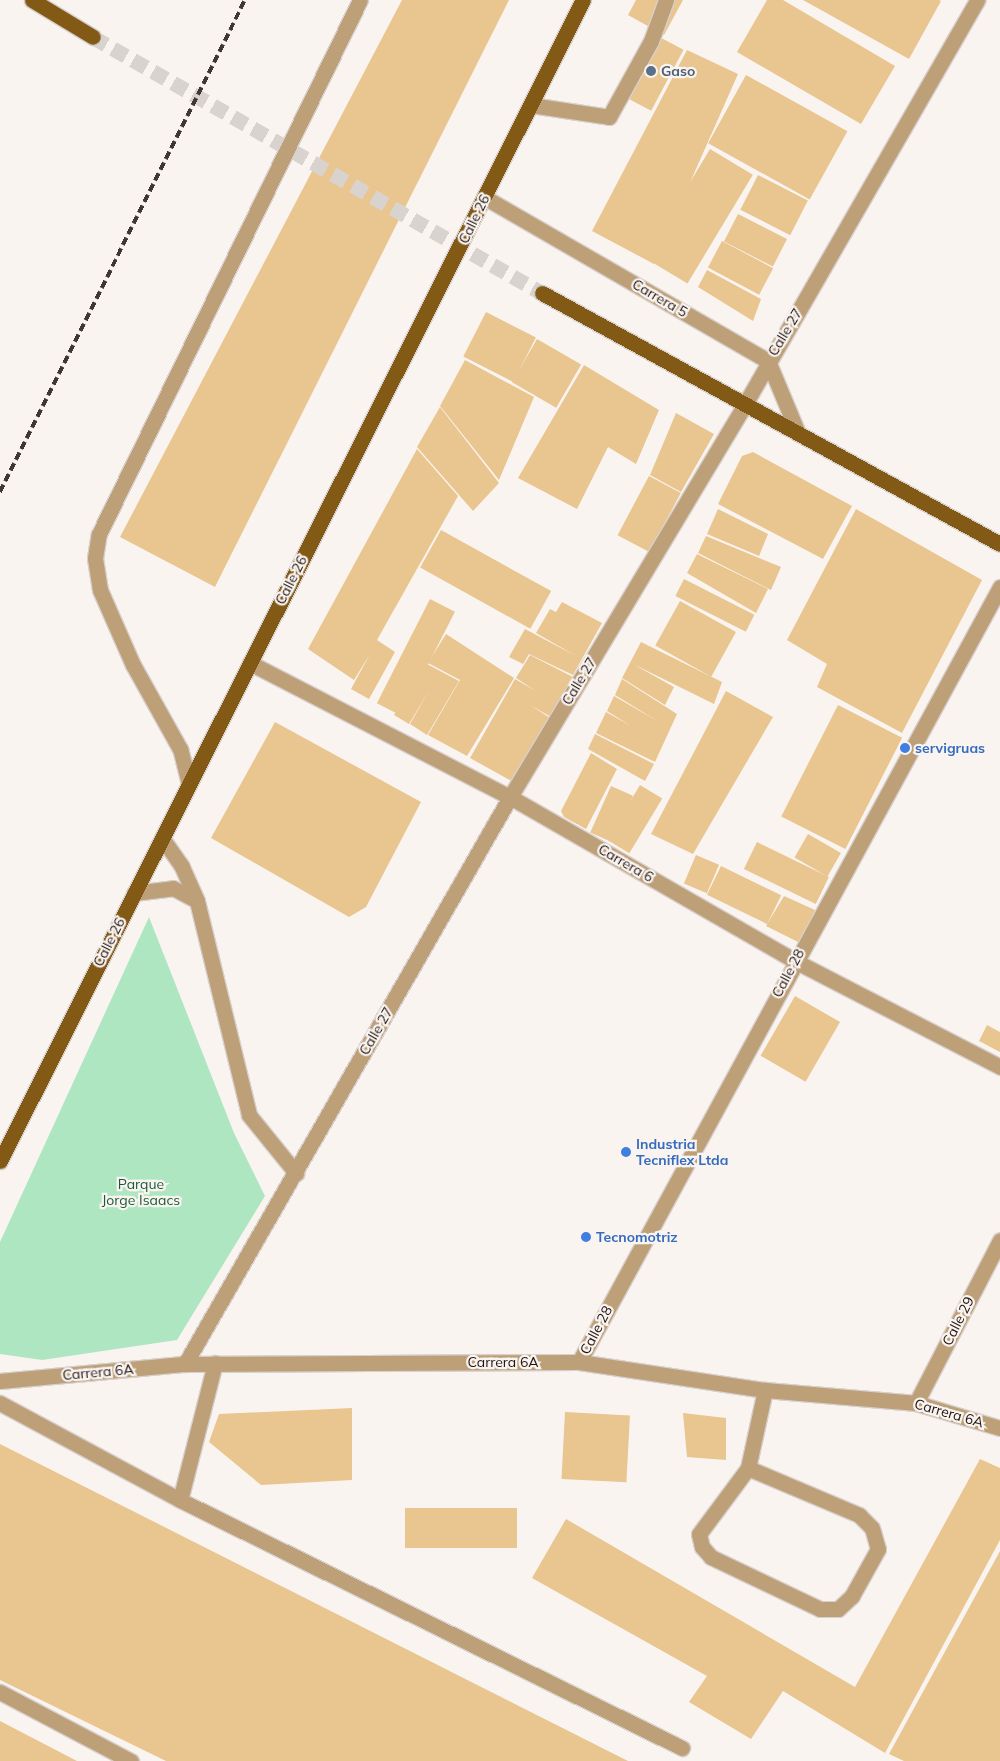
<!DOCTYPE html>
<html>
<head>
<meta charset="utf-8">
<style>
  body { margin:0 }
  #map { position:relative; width:1000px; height:1761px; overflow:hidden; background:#faf4f1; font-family:Mulish,sans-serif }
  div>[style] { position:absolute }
  .green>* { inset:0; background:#aee6c1 }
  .building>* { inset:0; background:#e9c58f; transform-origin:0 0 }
  .major-tunnel>* { height:15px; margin-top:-7.5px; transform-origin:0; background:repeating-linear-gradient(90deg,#d9d3cf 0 15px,transparent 0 23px) }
  .roads { filter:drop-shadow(1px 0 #d7d0cd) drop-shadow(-1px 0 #d7d0cd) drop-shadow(0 1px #d7d0cd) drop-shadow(0 -1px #d7d0cd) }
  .minor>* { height:15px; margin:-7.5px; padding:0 7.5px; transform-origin:7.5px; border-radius:7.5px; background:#bd9f78 }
  .major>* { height:15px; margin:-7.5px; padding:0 7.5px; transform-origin:7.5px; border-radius:7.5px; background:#835916 }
  .rail>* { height:4px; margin-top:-2px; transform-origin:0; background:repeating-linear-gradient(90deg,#403632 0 8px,transparent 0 12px) }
  .dots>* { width:14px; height:14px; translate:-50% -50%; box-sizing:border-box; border:2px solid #faf4f1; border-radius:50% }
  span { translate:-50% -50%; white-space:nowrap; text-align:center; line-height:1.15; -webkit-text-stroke:4.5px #faf4f1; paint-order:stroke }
  .service-label { font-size:14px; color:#4e5e75; font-weight:700 }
  .left { translate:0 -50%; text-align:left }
  .street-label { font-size:14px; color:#201511 }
  .shop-label { font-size:14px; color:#366cbe; font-weight:700 }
  .park-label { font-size:14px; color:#185a37 }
</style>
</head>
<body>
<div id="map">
  <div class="green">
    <i style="clip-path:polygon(149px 917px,234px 1133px,265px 1196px,177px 1340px,42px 1360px,0 1354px,0 1242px)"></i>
  </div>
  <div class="building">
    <i style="clip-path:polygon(402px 0,509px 0,215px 587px,120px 537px)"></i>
    <i style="clip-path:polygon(636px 0,683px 0,664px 35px,628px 15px)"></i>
    <i style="clip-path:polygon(767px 0,783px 0,895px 66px,861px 124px,737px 52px)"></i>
    <i style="clip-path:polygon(803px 0,939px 0,941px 1px,909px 59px)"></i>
    <i style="left:650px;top:32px;width:38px;height:69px;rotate:28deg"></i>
    <i style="clip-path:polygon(687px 50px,738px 74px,654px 264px,592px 231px)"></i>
    <i style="left:746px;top:75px;width:116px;height:78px;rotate:29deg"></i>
    <i style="left:710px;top:149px;width:50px;height:127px;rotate:31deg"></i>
    <i style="left:758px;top:175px;width:56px;height:39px;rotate:27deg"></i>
    <i style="left:738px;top:214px;width:55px;height:31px;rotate:27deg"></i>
    <i style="left:722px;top:241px;width:58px;height:30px;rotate:28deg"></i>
    <i style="clip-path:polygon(707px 270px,761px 299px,753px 321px,698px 287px)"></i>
    <i style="left:486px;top:312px;width:56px;height:50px;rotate:27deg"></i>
    <i style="left:537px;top:339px;width:51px;height:50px;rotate:30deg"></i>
    <i style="clip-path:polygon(465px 360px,534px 397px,499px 480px,440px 406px)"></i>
    <i style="clip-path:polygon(584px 365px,659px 410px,636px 464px,608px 447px,577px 509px,518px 478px)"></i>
    <i style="clip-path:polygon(440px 407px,499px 483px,473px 511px,417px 447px)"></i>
    <i style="clip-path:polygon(676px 413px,714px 434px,681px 492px,650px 475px)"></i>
    <i style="clip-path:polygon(417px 449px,458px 496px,377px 640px,395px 652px,369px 699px,351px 689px,370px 654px,354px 680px,308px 649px)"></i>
    <i style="clip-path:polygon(753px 452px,852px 506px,823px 559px,718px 504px,742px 456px)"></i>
    <i style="left:649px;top:476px;width:36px;height:67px;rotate:28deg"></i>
    <i style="clip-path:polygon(718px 509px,768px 534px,759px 556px,707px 534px)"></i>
    <i style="clip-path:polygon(856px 509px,982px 580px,902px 733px,817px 687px,827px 664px,787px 640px)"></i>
    <i style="left:441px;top:530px;width:126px;height:43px;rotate:29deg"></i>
    <i style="clip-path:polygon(706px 536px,781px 567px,771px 590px,698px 553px)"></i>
    <i style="clip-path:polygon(697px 554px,768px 589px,756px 613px,687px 573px)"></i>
    <i style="left:684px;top:579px;width:79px;height:19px;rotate:27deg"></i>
    <i style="left:430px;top:599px;width:28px;height:117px;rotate:27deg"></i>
    <i style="left:680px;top:601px;width:64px;height:51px;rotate:29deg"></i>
    <i style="clip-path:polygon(562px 602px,602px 623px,573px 675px,529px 654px,523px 664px,509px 657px,525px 629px,576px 656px,536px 633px,550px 609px,556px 612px)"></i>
    <i style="clip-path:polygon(446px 634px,514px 678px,467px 756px,428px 735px,460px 680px,428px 663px)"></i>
    <i style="clip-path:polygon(641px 642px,722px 682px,714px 704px,633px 664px,674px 687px,665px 705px,622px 678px)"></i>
    <i style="clip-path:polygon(530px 655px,573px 677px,551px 717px,530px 705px,550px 718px,515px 783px,470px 758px,515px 679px,536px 691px,516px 678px)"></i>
    <i style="clip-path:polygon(425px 663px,459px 681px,427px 735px,410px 724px,430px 689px,409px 724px,394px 715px)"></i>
    <i style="clip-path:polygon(622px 679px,677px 714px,655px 762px,596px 733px,606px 712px,631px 726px,607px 711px,614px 696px,659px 722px,615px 695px)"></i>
    <i style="clip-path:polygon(726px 691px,773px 717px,693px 854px,651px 834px)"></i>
    <i style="left:838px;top:705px;width:72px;height:125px;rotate:27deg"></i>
    <i style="clip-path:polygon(275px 722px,421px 802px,366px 907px,349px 917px,211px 838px)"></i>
    <i style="clip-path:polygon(595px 734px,654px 764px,645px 781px,588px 749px)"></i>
    <i style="clip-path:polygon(591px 753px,617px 769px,586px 829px,564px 817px,561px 811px)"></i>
    <i style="left:640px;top:785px;width:26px;height:64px;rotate:31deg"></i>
    <i style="left:611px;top:786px;width:24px;height:51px;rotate:24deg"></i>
    <i style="left:808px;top:834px;width:38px;height:27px;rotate:30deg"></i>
    <i style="left:757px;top:842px;width:80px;height:30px;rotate:26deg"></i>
    <i style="left:696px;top:855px;width:25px;height:31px;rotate:23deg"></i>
    <i style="left:721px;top:866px;width:67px;height:32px;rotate:26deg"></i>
    <i style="clip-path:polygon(784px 896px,815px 910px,800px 943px,766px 926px)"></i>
    <i style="left:795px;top:996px;width:52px;height:69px;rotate:30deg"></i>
    <i style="clip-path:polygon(987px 1025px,1000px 1032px,1000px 1052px,979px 1041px)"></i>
    <i style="clip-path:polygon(352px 1408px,352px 1480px,261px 1485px,209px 1442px,219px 1414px)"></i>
    <i style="left:565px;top:1412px;width:65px;height:67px;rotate:3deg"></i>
    <i style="clip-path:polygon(683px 1413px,726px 1418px,726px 1460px,687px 1457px)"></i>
    <i style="clip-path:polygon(0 1444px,628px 1761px,166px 1761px,0 1680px)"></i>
    <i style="clip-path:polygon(980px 1459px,1000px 1468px,1000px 1540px,885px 1753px,783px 1691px,751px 1739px,689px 1702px,707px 1676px,532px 1578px,566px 1519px,855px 1687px)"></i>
    <i style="left:405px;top:1508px;width:112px;height:40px"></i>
    <i style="clip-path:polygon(1000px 1551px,1000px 1761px,904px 1761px,889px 1754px)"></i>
    <i style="clip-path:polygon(0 1721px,77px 1761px,0 1761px)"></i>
  </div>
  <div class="major-tunnel">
    <i style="left:93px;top:37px;width:517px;rotate:29.69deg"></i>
  </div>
  <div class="roads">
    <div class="minor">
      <i style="left:531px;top:105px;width:79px;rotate:8.7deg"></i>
      <i style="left:609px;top:117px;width:87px;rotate:-61.1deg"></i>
      <i style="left:651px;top:41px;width:44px;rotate:-69.9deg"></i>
      <i style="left:484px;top:197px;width:328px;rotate:30deg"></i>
      <i style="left:768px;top:361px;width:78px;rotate:67.4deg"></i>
      <i style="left:250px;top:663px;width:292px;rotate:27.3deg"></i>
      <i style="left:510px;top:797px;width:329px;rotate:29.9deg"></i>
      <i style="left:795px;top:961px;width:231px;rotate:27.3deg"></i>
      <i style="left:189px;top:784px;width:36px;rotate:-104deg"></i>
      <i style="left:180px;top:749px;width:96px;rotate:-119.2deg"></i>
      <i style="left:133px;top:665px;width:82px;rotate:-113.7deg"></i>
      <i style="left:100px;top:590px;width:32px;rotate:-99deg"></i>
      <i style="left:95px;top:558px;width:24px;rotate:-81deg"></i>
      <i style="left:99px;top:534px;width:594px;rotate:-63.95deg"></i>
      <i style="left:162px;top:838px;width:35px;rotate:55deg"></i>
      <i style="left:182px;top:867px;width:37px;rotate:66deg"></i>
      <i style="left:197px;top:901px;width:220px;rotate:76.3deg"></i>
      <i style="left:249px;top:1115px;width:75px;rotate:51deg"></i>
      <i style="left:134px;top:893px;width:39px;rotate:-7deg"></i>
      <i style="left:173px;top:888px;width:27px;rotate:28deg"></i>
      <i style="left:579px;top:1362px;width:882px;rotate:-61.49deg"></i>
      <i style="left:215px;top:1363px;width:141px;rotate:104.3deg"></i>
      <i style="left:180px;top:1500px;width:560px;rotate:26.29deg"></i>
      <i style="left:185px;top:1364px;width:654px;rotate:-60.18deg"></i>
      <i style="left:510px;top:797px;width:458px;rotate:-59.1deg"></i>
      <i style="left:745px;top:404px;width:466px;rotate:-60.1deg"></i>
      <i style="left:0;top:1381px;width:186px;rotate:-5.3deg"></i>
      <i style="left:185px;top:1364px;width:394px;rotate:-0.3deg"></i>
      <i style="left:579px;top:1362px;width:188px;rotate:8.6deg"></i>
      <i style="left:765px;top:1390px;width:152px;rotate:4.9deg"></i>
      <i style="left:916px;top:1403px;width:88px;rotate:16.6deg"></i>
      <i style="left:0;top:1403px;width:204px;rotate:28.3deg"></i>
      <i style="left:916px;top:1403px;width:183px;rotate:-62.7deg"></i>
      <i style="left:748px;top:1468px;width:121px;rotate:22.9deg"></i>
      <i style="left:859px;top:1515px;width:18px;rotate:45deg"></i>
      <i style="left:872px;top:1528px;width:22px;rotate:74deg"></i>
      <i style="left:878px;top:1549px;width:54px;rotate:119deg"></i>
      <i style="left:852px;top:1596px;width:19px;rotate:137deg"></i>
      <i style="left:838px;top:1609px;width:18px;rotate:180deg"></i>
      <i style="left:820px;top:1609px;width:121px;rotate:-154.5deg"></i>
      <i style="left:711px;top:1557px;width:13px;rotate:-132deg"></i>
      <i style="left:702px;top:1547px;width:13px;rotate:-103deg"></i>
      <i style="left:699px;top:1534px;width:82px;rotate:-53.4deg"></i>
      <i style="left:748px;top:1468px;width:80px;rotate:-77.7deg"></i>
      <i style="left:0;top:1692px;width:148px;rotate:27.8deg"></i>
    </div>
    <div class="major">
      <i style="left:32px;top:0;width:71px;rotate:31.2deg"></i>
      <i style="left:542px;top:293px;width:522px;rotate:28.72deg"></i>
      <i style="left:0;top:1161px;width:1299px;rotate:-63.34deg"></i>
    </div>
  </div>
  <div class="rail">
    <i style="left:0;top:492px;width:550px;rotate:-63.53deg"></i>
  </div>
  <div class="dots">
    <i style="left:651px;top:71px;background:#5c6f8a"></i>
    <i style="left:905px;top:748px;background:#3f7fe0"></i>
    <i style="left:626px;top:1152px;background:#3f7fe0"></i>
    <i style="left:586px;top:1237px;background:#3f7fe0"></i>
  </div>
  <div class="service-label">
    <span class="left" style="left:661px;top:71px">Gaso</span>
  </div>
  <div class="street-label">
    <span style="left:474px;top:219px;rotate:-64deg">Calle 26</span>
    <span style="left:660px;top:298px;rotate:30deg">Carrera 5</span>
    <span style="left:785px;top:332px;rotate:-59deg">Calle 27</span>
    <span style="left:291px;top:580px;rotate:-63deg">Calle 26</span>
    <span style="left:579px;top:681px;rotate:-59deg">Calle 27</span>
    <span style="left:626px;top:863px;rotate:30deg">Carrera 6</span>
    <span style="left:109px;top:942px;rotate:-63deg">Calle 26</span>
    <span style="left:788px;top:973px;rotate:-62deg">Calle 28</span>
    <span style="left:376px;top:1031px;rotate:-60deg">Calle 27</span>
    <span style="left:958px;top:1321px;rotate:-63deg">Calle 29</span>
    <span style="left:596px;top:1330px;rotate:-62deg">Calle 28</span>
    <span style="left:503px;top:1362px">Carrera 6A</span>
    <span style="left:98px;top:1372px;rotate:-5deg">Carrera 6A</span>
    <span style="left:949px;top:1413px;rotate:16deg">Carrera 6A</span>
  </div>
  <div class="shop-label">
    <span class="left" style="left:915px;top:748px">servigruas</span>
    <span class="left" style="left:636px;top:1152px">Industria<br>Tecniflex Ltda</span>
    <span class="left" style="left:596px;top:1237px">Tecnomotriz</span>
  </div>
  <div class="park-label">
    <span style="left:141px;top:1192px">Parque<br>Jorge Isaacs</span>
  </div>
</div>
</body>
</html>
